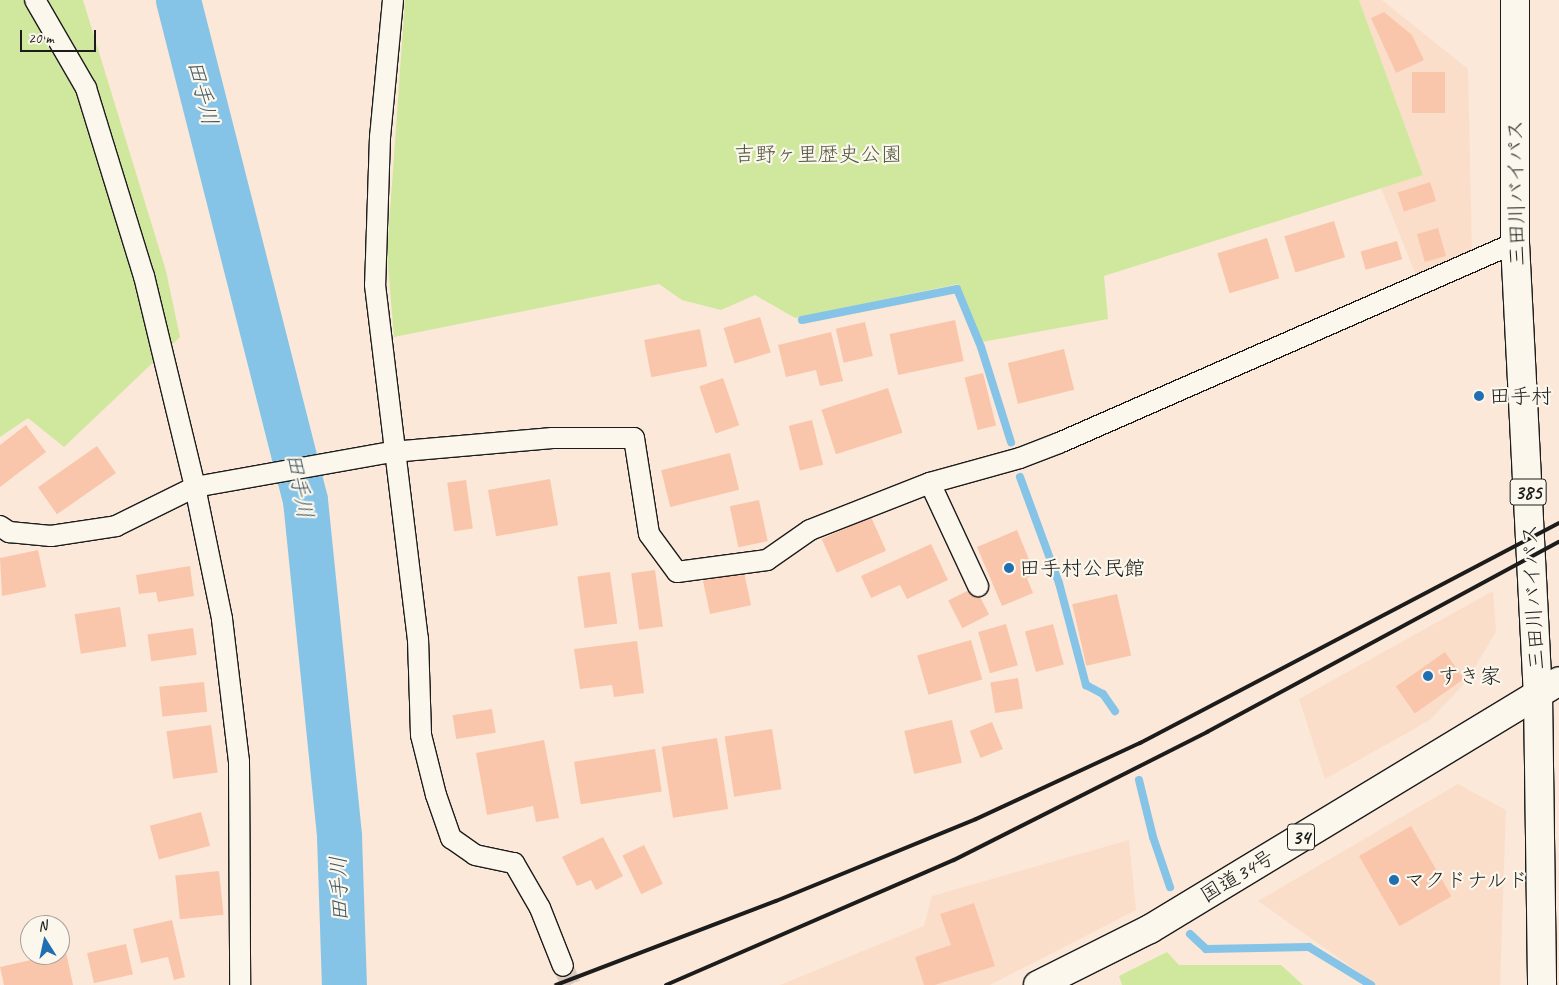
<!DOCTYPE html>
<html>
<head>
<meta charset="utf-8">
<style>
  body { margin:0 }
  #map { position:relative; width:1559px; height:985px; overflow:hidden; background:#fbe8d8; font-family:Caveat,"Klee One",sans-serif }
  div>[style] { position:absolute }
  .built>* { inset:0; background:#fbdeca }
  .green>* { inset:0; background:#d0e89e }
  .stream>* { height:8px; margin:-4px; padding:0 4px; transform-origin:4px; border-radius:4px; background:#86c4e7 }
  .river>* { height:45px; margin:-22.5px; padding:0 22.5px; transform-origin:22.5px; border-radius:22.5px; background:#86c4e7 }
  .building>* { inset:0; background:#fac6ab; transform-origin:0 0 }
  .minor-tunnel>* { height:20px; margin-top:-10px; transform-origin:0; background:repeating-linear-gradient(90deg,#dac9bc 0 20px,transparent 0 30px) }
  .roads { filter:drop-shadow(1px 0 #1c1c1c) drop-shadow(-1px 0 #1c1c1c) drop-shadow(0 1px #1c1c1c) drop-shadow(0 -1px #1c1c1c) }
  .minor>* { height:20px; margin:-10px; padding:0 10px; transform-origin:10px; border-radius:10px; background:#fbf7ec }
  .trunk>* { height:28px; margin:-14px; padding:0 14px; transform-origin:14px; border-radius:14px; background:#fbf7ec }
  .rail>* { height:4px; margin:-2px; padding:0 2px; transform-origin:2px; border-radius:2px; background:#1c1c1c }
  .dots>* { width:14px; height:14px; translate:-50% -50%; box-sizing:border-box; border:2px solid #fbf7ec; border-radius:50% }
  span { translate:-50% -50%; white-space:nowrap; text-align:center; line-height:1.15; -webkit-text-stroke:4.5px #fbf7ec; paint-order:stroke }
  .shield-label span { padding:1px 4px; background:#fbf7ec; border:1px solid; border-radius:4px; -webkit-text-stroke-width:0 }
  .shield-label { font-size:20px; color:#1c1c1c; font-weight:700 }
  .park-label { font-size:21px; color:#525943 }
  .street-label { font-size:21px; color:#1c1c1c }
  .poi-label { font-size:21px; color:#1c1c1c }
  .left { translate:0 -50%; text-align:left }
  .water-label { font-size:22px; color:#415763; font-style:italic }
  .north { position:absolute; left:20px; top:915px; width:50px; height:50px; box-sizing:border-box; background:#fbf7ec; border:1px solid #a29f99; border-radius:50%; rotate:350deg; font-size:14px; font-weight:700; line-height:20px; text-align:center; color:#1c1c1c }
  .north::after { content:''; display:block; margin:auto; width:18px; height:22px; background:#1f6fb2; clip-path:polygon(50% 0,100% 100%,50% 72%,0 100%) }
  .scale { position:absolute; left:20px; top:30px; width:76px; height:22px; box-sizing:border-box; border:2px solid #1c1c1c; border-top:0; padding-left:6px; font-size:15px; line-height:18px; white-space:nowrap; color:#1c1c1c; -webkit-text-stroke:4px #fbf7ec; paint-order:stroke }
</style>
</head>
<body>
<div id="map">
  <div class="built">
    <i style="clip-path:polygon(1359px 0,1382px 0,1468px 69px,1472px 254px,1417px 278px,1381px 188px,1423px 175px)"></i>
    <i style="clip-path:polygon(1493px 591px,1496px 632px,1466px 682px,1430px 720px,1325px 779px,1299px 699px)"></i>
    <i style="clip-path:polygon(1458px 784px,1506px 810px,1500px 985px,1377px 985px,1258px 901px)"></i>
    <i style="clip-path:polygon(1129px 840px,1136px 910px,990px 985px,780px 985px,924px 926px,932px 896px)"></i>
  </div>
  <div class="green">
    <i style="clip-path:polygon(0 0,83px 0,166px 271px,180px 337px,64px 447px,28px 418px,0 437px)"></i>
    <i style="clip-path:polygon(405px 0,1359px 0,1423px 175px,1104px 276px,1108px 319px,982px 342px,958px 284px,795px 318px,755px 295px,721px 310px,682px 300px,659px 284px,394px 337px,387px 254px)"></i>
    <i style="clip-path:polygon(1167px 952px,1179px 965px,1281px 965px,1303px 985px,1122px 985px,1119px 976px)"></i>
  </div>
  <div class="stream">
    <i style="left:802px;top:320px;width:158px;rotate:-11.3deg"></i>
    <i style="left:957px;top:289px;width:63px;rotate:67.5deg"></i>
    <i style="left:981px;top:347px;width:100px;rotate:72.5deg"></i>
    <i style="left:1020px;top:477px;width:113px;rotate:69.8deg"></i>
    <i style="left:1059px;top:583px;width:106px;rotate:75.2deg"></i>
    <i style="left:1086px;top:685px;width:19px;rotate:28deg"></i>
    <i style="left:1103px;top:694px;width:21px;rotate:55deg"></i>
    <i style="left:1139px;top:780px;width:59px;rotate:76.2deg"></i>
    <i style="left:1153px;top:837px;width:53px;rotate:71.2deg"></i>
    <i style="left:1190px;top:934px;width:22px;rotate:43deg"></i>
    <i style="left:1206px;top:949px;width:103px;rotate:-1.1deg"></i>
    <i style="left:1309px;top:947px;width:73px;rotate:31.5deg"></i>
  </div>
  <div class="river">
    <i style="left:178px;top:0;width:516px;rotate:75.75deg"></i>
    <i style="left:305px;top:500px;width:338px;rotate:84.2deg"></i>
    <i style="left:339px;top:836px;width:149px;rotate:88.1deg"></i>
  </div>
  <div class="building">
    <i style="clip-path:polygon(1384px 12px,1412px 35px,1424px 60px,1396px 73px,1371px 18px)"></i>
    <i style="left:1412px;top:72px;width:33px;height:41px"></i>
    <i style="left:1430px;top:182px;width:20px;height:34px;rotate:72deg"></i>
    <i style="left:1334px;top:221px;width:38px;height:52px;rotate:73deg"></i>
    <i style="left:1438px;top:228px;width:29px;height:22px;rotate:74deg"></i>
    <i style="left:1267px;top:238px;width:42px;height:52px;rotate:73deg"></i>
    <i style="left:1397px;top:241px;width:19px;height:38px;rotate:74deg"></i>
    <i style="left:760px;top:317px;width:37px;height:38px;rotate:73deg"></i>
    <i style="left:955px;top:320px;width:42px;height:67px;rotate:78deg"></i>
    <i style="left:865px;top:322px;width:35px;height:30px;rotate:77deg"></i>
    <i style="left:700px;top:329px;width:38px;height:57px;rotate:79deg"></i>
    <i style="clip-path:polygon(831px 332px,843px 381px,820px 386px,816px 370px,786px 377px,778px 345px)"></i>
    <i style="left:1064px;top:349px;width:42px;height:58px;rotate:76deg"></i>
    <i style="left:983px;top:373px;width:54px;height:19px;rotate:76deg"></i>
    <i style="left:723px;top:378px;width:50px;height:25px;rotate:71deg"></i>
    <i style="left:888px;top:388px;width:47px;height:70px;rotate:72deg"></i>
    <i style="left:812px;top:420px;width:46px;height:24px;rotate:76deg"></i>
    <i style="clip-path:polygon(26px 425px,46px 452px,0 487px,0 445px)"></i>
    <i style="left:97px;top:446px;width:33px;height:72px;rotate:55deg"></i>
    <i style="left:730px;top:453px;width:38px;height:71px;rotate:76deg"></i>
    <i style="left:550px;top:479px;width:47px;height:63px;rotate:80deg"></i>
    <i style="left:466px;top:480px;width:49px;height:19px;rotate:82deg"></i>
    <i style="left:759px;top:500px;width:42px;height:30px;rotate:78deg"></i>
    <i style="left:871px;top:517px;width:37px;height:54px;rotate:66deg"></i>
    <i style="clip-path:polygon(1017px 530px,1035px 574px,1027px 578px,1033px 593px,1002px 606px,977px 547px)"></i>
    <i style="clip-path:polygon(931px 544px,948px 580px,907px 599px,900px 585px,871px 598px,861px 576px)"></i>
    <i style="clip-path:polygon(38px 550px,46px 587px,2px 596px,0 558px)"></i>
    <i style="clip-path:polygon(190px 566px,194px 596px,158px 602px,156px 592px,139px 594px,136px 575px)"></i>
    <i style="left:655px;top:570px;width:57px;height:24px;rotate:82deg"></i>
    <i style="left:610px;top:572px;width:52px;height:33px;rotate:82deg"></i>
    <i style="left:744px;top:572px;width:34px;height:42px;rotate:78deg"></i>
    <i style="left:975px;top:587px;width:31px;height:30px;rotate:63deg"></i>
    <i style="left:1117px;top:594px;width:63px;height:46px;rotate:77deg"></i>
    <i style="left:120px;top:607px;width:40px;height:46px;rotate:81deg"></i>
    <i style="left:1006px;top:624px;width:43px;height:29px;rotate:74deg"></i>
    <i style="left:1053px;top:624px;width:42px;height:29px;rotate:75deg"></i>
    <i style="left:193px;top:628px;width:27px;height:46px;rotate:82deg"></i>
    <i style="left:971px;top:640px;width:41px;height:56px;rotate:74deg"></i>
    <i style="clip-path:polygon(637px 641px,644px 693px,614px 697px,612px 685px,580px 689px,574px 649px)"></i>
    <i style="left:1445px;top:652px;width:33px;height:60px;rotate:55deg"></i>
    <i style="left:1018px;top:678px;width:31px;height:28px;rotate:81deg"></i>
    <i style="left:204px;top:682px;width:30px;height:45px;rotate:84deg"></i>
    <i style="left:492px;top:709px;width:24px;height:40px;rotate:81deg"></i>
    <i style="left:952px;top:720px;width:44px;height:49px;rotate:77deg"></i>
    <i style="left:992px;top:722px;width:29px;height:24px;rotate:68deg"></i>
    <i style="left:211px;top:725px;width:48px;height:45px;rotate:82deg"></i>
    <i style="left:772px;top:729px;width:61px;height:48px;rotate:81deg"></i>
    <i style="left:717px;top:738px;width:72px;height:56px;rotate:81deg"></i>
    <i style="clip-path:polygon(544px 740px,559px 818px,536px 822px,533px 806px,487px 815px,476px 753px)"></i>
    <i style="left:655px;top:749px;width:43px;height:82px;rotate:81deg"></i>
    <i style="left:201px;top:812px;width:35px;height:53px;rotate:75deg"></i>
    <i style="left:1411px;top:826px;width:81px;height:60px;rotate:60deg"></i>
    <i style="clip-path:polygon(603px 837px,623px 876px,596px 890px,591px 880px,577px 886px,562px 857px)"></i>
    <i style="left:644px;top:845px;width:43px;height:24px;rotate:64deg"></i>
    <i style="left:219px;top:871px;width:44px;height:44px;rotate:84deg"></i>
    <i style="clip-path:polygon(974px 903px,995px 966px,935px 985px,924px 985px,915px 957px,951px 945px,940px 914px)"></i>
    <i style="clip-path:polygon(172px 920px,185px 977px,174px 980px,168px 957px,141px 963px,133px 929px)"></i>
    <i style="left:126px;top:944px;width:31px;height:40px;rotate:77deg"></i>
    <i style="clip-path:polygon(66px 952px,73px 985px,4px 985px,0 967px)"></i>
  </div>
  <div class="minor-tunnel">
    <i style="left:563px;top:966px;width:21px;rotate:67deg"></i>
  </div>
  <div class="roads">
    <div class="minor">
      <i style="left:35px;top:0;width:102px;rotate:59.9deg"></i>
      <i style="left:86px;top:88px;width:197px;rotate:72.9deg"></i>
      <i style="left:144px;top:276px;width:217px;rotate:76.4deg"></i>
      <i style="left:195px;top:487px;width:135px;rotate:78.4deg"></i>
      <i style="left:222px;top:619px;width:143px;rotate:83.2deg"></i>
      <i style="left:239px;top:761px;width:224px;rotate:89.7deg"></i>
      <i style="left:393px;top:0;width:138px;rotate:95.4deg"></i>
      <i style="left:380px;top:137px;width:148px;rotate:91.9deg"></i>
      <i style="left:375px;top:285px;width:357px;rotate:83.1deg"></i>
      <i style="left:418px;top:639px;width:96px;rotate:88.2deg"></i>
      <i style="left:421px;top:735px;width:62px;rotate:76deg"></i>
      <i style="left:436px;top:795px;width:46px;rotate:70.8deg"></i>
      <i style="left:451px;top:838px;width:29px;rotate:35deg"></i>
      <i style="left:475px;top:855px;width:40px;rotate:12deg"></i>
      <i style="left:514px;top:863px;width:52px;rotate:60deg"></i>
      <i style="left:540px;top:908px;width:62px;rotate:68.4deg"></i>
      <i style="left:930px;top:483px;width:114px;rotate:65deg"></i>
      <i style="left:0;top:526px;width:11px;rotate:34deg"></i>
      <i style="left:9px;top:532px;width:42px;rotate:5.4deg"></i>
      <i style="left:51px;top:536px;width:66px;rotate:-8.7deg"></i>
      <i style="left:116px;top:526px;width:88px;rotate:-26.3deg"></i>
      <i style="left:195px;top:487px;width:200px;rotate:-10.1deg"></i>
      <i style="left:392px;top:452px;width:161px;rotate:-5deg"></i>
      <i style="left:552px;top:438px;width:82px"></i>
      <i style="left:634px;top:438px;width:97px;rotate:81.1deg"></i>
      <i style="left:649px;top:534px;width:47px;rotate:53.6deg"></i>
      <i style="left:677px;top:572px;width:91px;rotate:-7.6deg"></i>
      <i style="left:767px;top:560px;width:52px;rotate:-34.9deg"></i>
      <i style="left:810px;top:530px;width:129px;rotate:-21.4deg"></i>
      <i style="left:930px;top:483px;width:93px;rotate:-15.5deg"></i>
      <i style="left:1020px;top:458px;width:42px;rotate:-21deg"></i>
      <i style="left:1059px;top:443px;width:498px;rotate:-23.7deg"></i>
    </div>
    <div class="trunk">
      <i style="left:1515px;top:0;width:243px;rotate:90deg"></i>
      <i style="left:1515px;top:243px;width:452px;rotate:87.1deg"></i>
      <i style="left:1538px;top:694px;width:291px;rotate:89.2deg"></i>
      <i style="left:1038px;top:985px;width:125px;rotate:-26.6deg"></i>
      <i style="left:1150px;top:929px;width:478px;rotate:-31.2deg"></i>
    </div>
  </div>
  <div class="rail">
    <i style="left:556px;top:985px;width:235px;rotate:-20.9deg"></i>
    <i style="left:776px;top:901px;width:216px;rotate:-22.3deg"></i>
    <i style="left:976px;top:819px;width:181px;rotate:-24.9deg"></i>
    <i style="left:1140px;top:743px;width:473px;rotate:-27.7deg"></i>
    <i style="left:666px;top:985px;width:314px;rotate:-23.5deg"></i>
    <i style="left:954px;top:860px;width:284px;rotate:-26.8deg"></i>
    <i style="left:1207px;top:732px;width:400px;rotate:-28.4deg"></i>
  </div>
  <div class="dots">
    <i style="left:1479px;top:396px;background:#1f6fb2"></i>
    <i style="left:1009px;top:568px;background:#1f6fb2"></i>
    <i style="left:1428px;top:676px;background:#1f6fb2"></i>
    <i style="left:1394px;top:880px;background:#1f6fb2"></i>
  </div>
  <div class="shield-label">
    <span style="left:1528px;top:492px">385</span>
    <span style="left:1301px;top:837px">34</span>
  </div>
  <div class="park-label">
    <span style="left:818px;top:154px">吉野ヶ里歴史公園</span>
  </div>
  <div class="street-label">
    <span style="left:1516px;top:193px;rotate:-91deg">三田川バイパス</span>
    <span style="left:1533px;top:597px;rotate:-93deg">三田川バイパス</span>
    <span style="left:1237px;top:876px;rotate:-31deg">国道34号</span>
  </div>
  <div class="poi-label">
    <span class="left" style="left:1489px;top:396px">田手村</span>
    <span class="left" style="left:1019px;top:568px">田手村公民館</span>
    <span class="left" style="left:1438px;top:676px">すき家</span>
    <span class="left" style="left:1404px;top:880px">マクドナルド</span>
  </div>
  <div class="water-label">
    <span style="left:202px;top:93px;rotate:76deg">田手川</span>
    <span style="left:299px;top:486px;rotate:79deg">田手川</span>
    <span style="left:340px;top:889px;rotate:-92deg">田手川</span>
  </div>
  <div class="north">N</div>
  <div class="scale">20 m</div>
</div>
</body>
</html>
